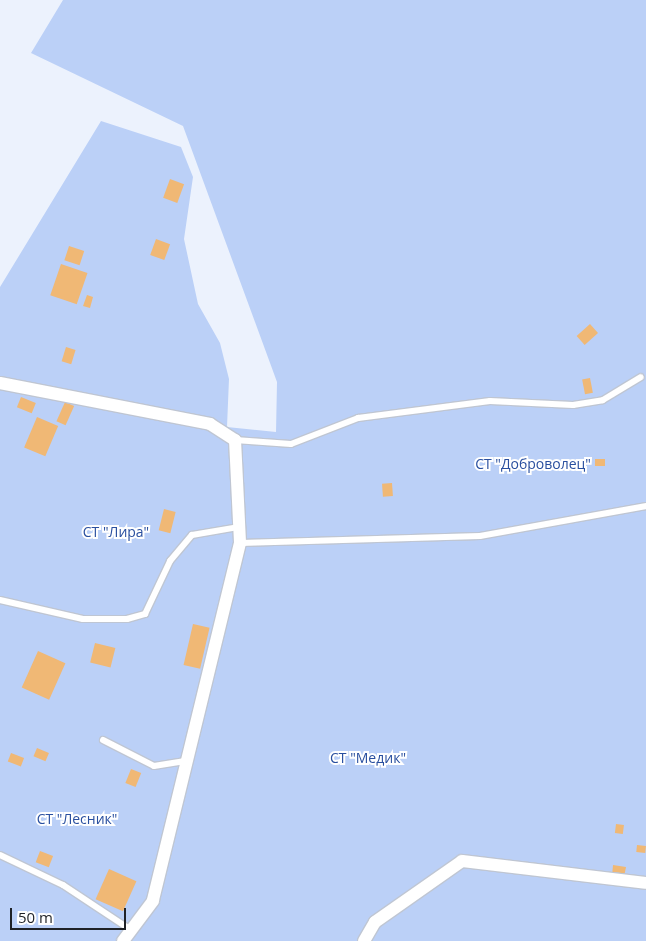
<!DOCTYPE html>
<html>
<head>
<meta charset="utf-8">
<style>
  body { margin:0 }
  #map { position:relative; width:646px; height:941px; overflow:hidden; background:#ecf2fd; font-family:"Open Sans",sans-serif }
  div>[style] { position:absolute }
  .green>* { inset:0; background:#bbd0f7 }
  .building>* { inset:0; background:#f0b875; transform-origin:0 0 }
  .roads { filter:drop-shadow(1px 0 #bfc6d3) drop-shadow(-1px 0 #bfc6d3) drop-shadow(0 1px #bfc6d3) drop-shadow(0 -1px #bfc6d3) }
  .lane>* { height:6px; margin:-3px; padding:0 3px; transform-origin:3px; border-radius:3px; background:#fff }
  .street>* { height:12px; margin:-6px; padding:0 6px; transform-origin:6px; border-radius:6px; background:#fff }
  span { translate:-50% -50%; white-space:nowrap; text-align:center; line-height:1.15; -webkit-text-stroke:4px #fff; paint-order:stroke }
  .park-label { font-size:14px; color:#294f9f }
  .scale { position:absolute; left:10px; top:908px; width:116px; height:22px; box-sizing:border-box; border:2px solid #1f2227; border-top:0; padding-left:6px; font-size:15px; line-height:18px; white-space:nowrap; color:#1f2227; -webkit-text-stroke:4px #fff; paint-order:stroke }
</style>
</head>
<body>
<div id="map">
  <div class="green">
    <i style="clip-path:polygon(63px 0,646px 0,646px 941px,0 941px,0 287px,101px 121px,181px 147px,193px 177px,184px 239px,198px 304px,220px 343px,229px 379px,227px 427px,276px 432px,277px 382px,183px 126px,31px 53px)"></i>
  </div>
  <div class="building">
    <i style="left:170px;top:179px;width:15px;height:20px;rotate:20deg"></i>
    <i style="left:156px;top:239px;width:15px;height:17px;rotate:20deg"></i>
    <i style="left:69px;top:246px;width:16px;height:15px;rotate:18deg"></i>
    <i style="left:61px;top:264px;width:28px;height:33px;rotate:19deg"></i>
    <i style="clip-path:polygon(87px 295px,93px 297px,90px 308px,83px 306px)"></i>
    <i style="left:590px;top:324px;width:12px;height:18px;rotate:48deg"></i>
    <i style="left:66px;top:347px;width:10px;height:15px;rotate:17deg"></i>
    <i style="left:590px;top:378px;width:15px;height:8px;rotate:79deg"></i>
    <i style="left:21px;top:397px;width:16px;height:11px;rotate:22deg"></i>
    <i style="left:65px;top:402px;width:10px;height:21px;rotate:24deg"></i>
    <i style="left:37px;top:417px;width:23px;height:33px;rotate:23deg"></i>
    <i style="left:605px;top:459px;width:7px;height:10px;rotate:90deg"></i>
    <i style="left:392px;top:483px;width:13px;height:10px;rotate:86deg"></i>
    <i style="left:164px;top:509px;width:12px;height:22px;rotate:14deg"></i>
    <i style="left:193px;top:624px;width:17px;height:42px;rotate:13deg"></i>
    <i style="left:95px;top:643px;width:21px;height:20px;rotate:14deg"></i>
    <i style="left:38px;top:651px;width:30px;height:40px;rotate:24deg"></i>
    <i style="left:37px;top:748px;width:13px;height:9px;rotate:23deg"></i>
    <i style="left:11px;top:753px;width:14px;height:9px;rotate:21deg"></i>
    <i style="left:131px;top:769px;width:11px;height:15px;rotate:22deg"></i>
    <i style="left:616px;top:824px;width:8px;height:9px;rotate:7deg"></i>
    <i style="left:637px;top:845px;width:9px;height:7px;rotate:6deg"></i>
    <i style="left:40px;top:851px;width:14px;height:12px;rotate:21deg"></i>
    <i style="clip-path:polygon(613px 865px,626px 867px,624px 877px,612px 876px)"></i>
    <i style="left:109px;top:869px;width:30px;height:33px;rotate:24deg"></i>
  </div>
  <div class="roads">
    <div class="lane">
      <i style="left:235px;top:440px;width:56px;rotate:4.1deg"></i>
      <i style="left:291px;top:444px;width:72px;rotate:-21.2deg"></i>
      <i style="left:358px;top:418px;width:133px;rotate:-7.3deg"></i>
      <i style="left:490px;top:401px;width:83px;rotate:2.8deg"></i>
      <i style="left:573px;top:405px;width:30px;rotate:-9deg"></i>
      <i style="left:603px;top:400px;width:44px;rotate:-31.2deg"></i>
      <i style="left:240px;top:543px;width:240px;rotate:-1.7deg"></i>
      <i style="left:480px;top:536px;width:169px;rotate:-10.2deg"></i>
      <i style="left:0;top:600px;width:85px;rotate:12.9deg"></i>
      <i style="left:83px;top:619px;width:44px"></i>
      <i style="left:127px;top:619px;width:19px;rotate:-16deg"></i>
      <i style="left:145px;top:614px;width:59px;rotate:-64.7deg"></i>
      <i style="left:170px;top:561px;width:34px;rotate:-50deg"></i>
      <i style="left:192px;top:535px;width:48px;rotate:-9.7deg"></i>
      <i style="left:103px;top:740px;width:57px;rotate:27deg"></i>
      <i style="left:154px;top:766px;width:33px;rotate:-9deg"></i>
      <i style="left:0;top:855px;width:70px;rotate:25.5deg"></i>
      <i style="left:63px;top:885px;width:82px;rotate:33.5deg"></i>
    </div>
    <div class="street">
      <i style="left:0;top:383px;width:214px;rotate:11deg"></i>
      <i style="left:210px;top:424px;width:30px;rotate:33deg"></i>
      <i style="left:235px;top:440px;width:103px;rotate:87.2deg"></i>
      <i style="left:240px;top:543px;width:368px;rotate:103.7deg"></i>
      <i style="left:153px;top:901px;width:50px;rotate:126.9deg"></i>
      <i style="left:364px;top:941px;width:22px;rotate:-60deg"></i>
      <i style="left:375px;top:922px;width:106px;rotate:-35deg"></i>
      <i style="left:462px;top:861px;width:185px;rotate:6.8deg"></i>
    </div>
  </div>
  <div class="park-label">
    <span style="left:533px;top:464px">СТ "Доброволец"</span>
    <span style="left:116px;top:532px">СТ "Лира"</span>
    <span style="left:368px;top:758px">СТ "Медик"</span>
    <span style="left:77px;top:819px">СТ "Лесник"</span>
  </div>
  <div class="scale">50 m</div>
</div>
</body>
</html>
